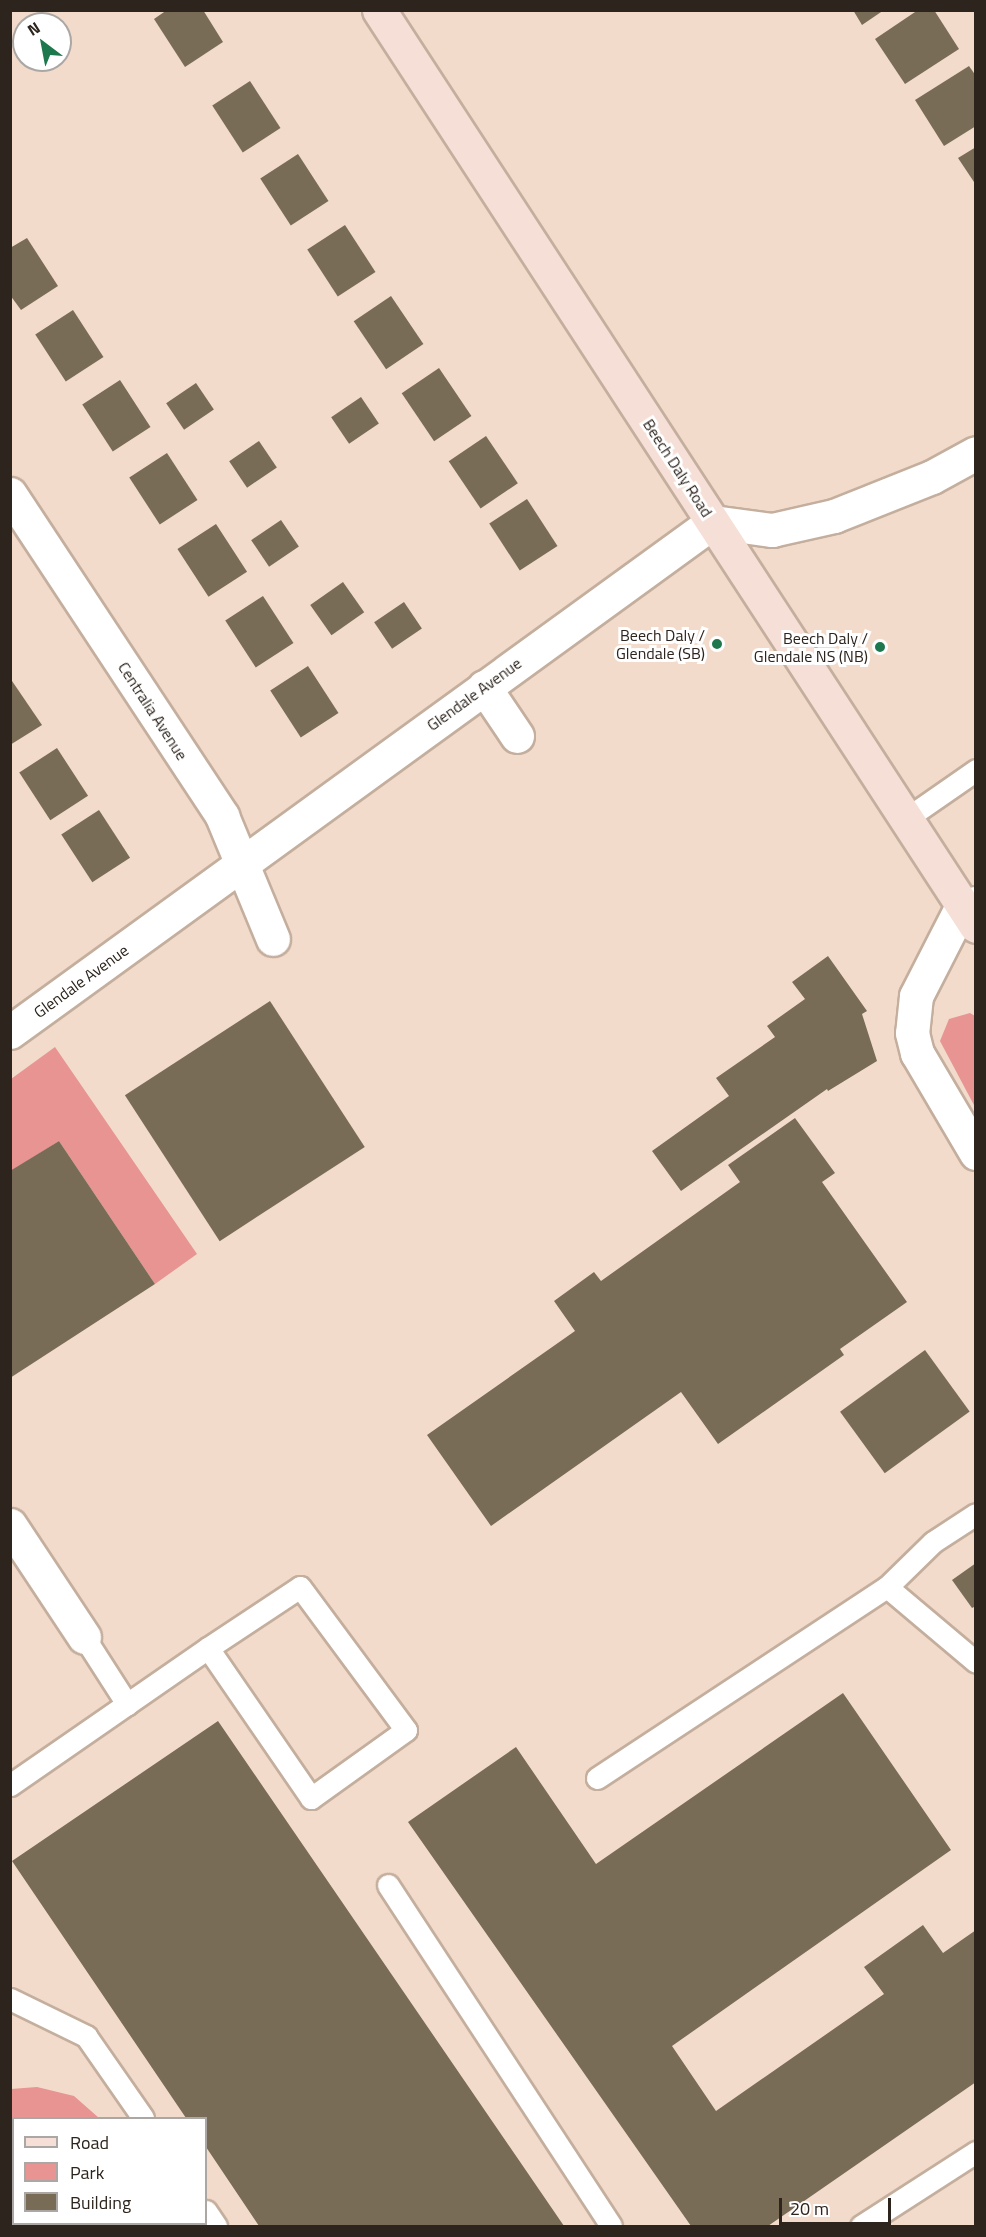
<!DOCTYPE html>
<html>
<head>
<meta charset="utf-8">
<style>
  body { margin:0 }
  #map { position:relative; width:986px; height:2237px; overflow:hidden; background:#f2dbca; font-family:"Titillium Web",sans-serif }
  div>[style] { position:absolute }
  .green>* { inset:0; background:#e79493 }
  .building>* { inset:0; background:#796c57; transform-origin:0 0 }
  .roads { filter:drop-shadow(2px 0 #c4ae9d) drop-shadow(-2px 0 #c4ae9d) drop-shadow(0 2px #c4ae9d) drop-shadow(0 -2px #c4ae9d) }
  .lane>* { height:21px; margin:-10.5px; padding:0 10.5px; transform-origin:10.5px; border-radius:10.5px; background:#fff }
  .street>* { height:33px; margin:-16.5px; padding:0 16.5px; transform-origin:16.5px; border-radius:16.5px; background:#fff }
  .secondary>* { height:33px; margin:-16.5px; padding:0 16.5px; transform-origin:16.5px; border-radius:16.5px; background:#f6dfd7 }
  .dots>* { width:16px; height:16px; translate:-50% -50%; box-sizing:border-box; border:3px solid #fff; border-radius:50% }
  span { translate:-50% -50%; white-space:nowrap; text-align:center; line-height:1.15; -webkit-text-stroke:6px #fff; paint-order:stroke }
  .street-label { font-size:16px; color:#2c241d }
  .poi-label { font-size:16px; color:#2c241d }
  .right { translate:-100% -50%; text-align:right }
  .frame { position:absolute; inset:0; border:12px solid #2c241d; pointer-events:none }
  .legend { position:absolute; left:12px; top:2117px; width:195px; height:108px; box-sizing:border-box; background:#fff; border:2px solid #aba7a5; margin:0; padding:8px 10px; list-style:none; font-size:18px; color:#2c241d }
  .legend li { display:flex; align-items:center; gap:12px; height:30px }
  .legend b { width:30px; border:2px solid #aba7a5 }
  .north { position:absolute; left:12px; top:12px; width:60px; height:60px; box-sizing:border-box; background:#fff; border:2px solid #aba7a5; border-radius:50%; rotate:328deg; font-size:16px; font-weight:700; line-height:24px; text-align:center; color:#2c241d }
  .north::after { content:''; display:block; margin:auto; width:21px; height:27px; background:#1d784d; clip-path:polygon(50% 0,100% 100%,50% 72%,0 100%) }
  .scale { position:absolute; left:779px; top:2198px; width:112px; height:27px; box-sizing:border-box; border:3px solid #2c241d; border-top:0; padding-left:8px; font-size:18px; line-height:21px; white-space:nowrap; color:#2c241d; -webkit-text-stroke:4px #fff; paint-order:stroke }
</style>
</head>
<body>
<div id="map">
  <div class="green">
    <i style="clip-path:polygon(970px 1013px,975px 1016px,975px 1107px,940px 1041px,949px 1019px)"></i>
    <i style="clip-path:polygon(55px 1047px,197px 1254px,155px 1284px,59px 1141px,11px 1171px,11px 1079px)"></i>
    <i style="clip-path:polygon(37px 2087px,74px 2096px,99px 2118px,14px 2118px,14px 2224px,173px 2226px,11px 2226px,11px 2089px)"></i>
  </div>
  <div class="building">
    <i style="clip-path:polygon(167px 10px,203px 10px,223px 42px,185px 67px,154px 19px)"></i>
    <i style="clip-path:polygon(853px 10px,884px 10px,862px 25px)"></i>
    <i style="clip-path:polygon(918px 10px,934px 10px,959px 49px,905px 84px,875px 39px)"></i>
    <i style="clip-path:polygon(969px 66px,976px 76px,976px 126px,944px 146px,915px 100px)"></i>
    <i style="left:250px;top:81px;width:56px;height:45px;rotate:57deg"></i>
    <i style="clip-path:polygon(976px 147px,976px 185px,958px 158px)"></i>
    <i style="left:298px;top:154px;width:56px;height:45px;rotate:57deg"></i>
    <i style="left:345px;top:225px;width:56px;height:45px;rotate:57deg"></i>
    <i style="clip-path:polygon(27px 238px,58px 286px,21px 310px,10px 295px,10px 248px)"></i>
    <i style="left:391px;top:296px;width:58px;height:45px;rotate:56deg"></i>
    <i style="left:73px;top:310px;width:56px;height:45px;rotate:57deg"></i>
    <i style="left:439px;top:368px;width:58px;height:45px;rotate:56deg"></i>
    <i style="left:120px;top:380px;width:56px;height:45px;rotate:57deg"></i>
    <i style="left:196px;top:383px;width:32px;height:36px;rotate:56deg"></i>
    <i style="left:361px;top:397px;width:32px;height:36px;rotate:56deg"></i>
    <i style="left:486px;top:436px;width:57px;height:45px;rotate:56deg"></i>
    <i style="left:259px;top:441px;width:32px;height:36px;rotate:56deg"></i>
    <i style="left:167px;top:453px;width:56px;height:45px;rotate:57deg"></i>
    <i style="left:527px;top:499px;width:56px;height:45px;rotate:57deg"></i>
    <i style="left:281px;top:520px;width:32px;height:36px;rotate:56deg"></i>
    <i style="left:216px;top:524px;width:57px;height:46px;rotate:57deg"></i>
    <i style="left:343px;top:582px;width:37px;height:40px;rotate:55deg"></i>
    <i style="left:263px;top:596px;width:56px;height:45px;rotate:57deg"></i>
    <i style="left:404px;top:602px;width:32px;height:36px;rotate:56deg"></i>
    <i style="left:308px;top:666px;width:56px;height:45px;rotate:57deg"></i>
    <i style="clip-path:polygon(10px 678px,42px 725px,10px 745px)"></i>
    <i style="left:57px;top:748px;width:57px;height:45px;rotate:57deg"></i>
    <i style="left:99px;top:810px;width:57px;height:45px;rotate:57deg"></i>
    <i style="clip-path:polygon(828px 956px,867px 1011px,862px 1014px,877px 1061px,828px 1091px,827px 1089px,681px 1191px,652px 1151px,729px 1096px,716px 1078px,775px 1037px,767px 1026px,805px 999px,792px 982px)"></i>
    <i style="left:270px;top:1001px;width:174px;height:173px;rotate:57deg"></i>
    <i style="clip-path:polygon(795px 1118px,835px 1173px,822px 1182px,907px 1302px,840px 1349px,844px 1355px,718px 1444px,681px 1392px,491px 1526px,427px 1435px,575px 1331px,554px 1301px,594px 1272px,601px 1281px,740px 1182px,728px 1165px)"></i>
    <i style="clip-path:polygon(59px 1141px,155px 1284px,10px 1378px,10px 1171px)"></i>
    <i style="left:925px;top:1350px;width:76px;height:105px;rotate:54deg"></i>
    <i style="clip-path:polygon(976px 1563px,976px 1606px,972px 1608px,952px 1580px)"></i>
    <i style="clip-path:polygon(843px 1693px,951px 1850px,672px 2046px,716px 2111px,884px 1994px,864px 1967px,923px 1925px,943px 1953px,976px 1930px,976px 2082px,768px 2226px,691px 2226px,408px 1822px,516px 1747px,596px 1864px)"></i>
    <i style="clip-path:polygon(218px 1721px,564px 2226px,259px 2226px,206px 2147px,206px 2118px,186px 2118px,12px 1861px)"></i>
  </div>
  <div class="roads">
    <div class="lane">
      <i style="left:907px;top:818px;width:84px;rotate:-34.8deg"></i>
      <i style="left:887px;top:1587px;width:64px;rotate:-44.4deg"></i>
      <i style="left:933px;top:1542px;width:51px;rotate:-33.1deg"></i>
      <i style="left:84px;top:1637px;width:80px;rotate:57.3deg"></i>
      <i style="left:597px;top:1778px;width:347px;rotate:-33.4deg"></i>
      <i style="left:887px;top:1587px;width:116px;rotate:40.1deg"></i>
      <i style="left:10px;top:1785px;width:241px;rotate:-34.7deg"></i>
      <i style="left:208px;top:1648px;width:110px;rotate:-33.5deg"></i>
      <i style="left:300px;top:1587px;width:178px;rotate:53.5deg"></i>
      <i style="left:406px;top:1730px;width:117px;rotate:144.4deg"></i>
      <i style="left:311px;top:1798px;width:182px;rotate:-124.5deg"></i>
      <i style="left:388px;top:1885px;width:407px;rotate:56.8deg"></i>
      <i style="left:10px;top:1999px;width:85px;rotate:26deg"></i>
      <i style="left:86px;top:2036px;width:100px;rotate:55.2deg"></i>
      <i style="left:206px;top:2211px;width:18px;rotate:56deg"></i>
      <i style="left:861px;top:2226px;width:137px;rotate:-32.8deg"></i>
    </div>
    <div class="street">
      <i style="left:10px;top:494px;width:386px;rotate:56.6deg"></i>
      <i style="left:222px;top:816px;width:133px;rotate:67.5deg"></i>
      <i style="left:484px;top:687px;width:59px;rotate:56deg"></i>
      <i style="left:976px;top:903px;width:14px;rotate:168deg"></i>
      <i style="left:962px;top:906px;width:101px;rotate:117.1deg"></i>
      <i style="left:916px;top:996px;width:37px;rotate:96deg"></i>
      <i style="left:912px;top:1033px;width:21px;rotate:76deg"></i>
      <i style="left:917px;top:1053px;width:116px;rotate:59.5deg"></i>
      <i style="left:10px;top:1032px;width:869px;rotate:-35.96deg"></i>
      <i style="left:713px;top:522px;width:60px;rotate:7.7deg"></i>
      <i style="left:772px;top:530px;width:64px;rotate:-12.7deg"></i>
      <i style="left:834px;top:516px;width:105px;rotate:-21.7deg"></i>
      <i style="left:932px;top:477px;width:50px;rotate:-28.6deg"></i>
      <i style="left:10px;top:1525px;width:134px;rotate:56.5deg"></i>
    </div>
    <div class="secondary">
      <i style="left:379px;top:10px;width:1093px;rotate:56.91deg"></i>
    </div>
  </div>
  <div class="dots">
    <i style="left:717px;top:644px;background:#1d784d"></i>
    <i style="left:880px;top:647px;background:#1d784d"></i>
  </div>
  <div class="street-label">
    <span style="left:678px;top:468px;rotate:57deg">Beech Daly Road</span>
    <span style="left:474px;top:694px;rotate:-36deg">Glendale Avenue</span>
    <span style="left:153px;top:711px;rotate:57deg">Centralia Avenue</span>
    <span style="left:81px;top:981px;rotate:-36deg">Glendale Avenue</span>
  </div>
  <div class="poi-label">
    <span class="right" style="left:705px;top:644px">Beech Daly /<br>Glendale (SB)</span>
    <span class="right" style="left:868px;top:647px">Beech Daly /<br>Glendale NS (NB)</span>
  </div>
  <div class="frame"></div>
  <ul class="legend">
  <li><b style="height:8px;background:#f6dfd7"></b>Road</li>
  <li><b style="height:16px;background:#e79493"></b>Park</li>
  <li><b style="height:16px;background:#796c57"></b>Building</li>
  </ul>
  <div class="north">N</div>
  <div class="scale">20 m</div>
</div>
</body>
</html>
